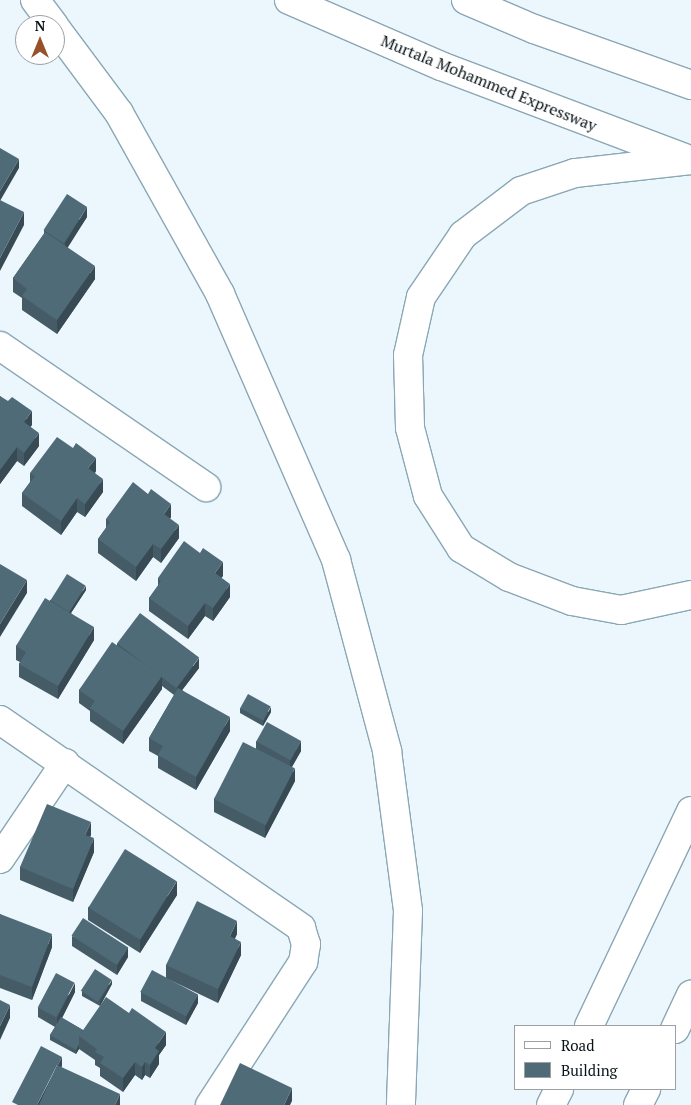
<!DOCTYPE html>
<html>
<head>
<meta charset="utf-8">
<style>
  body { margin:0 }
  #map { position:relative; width:691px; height:1105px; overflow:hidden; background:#ebf7fd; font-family:"PT Serif",serif }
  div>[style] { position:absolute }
  .roads { filter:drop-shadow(1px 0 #8aa7b5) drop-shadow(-1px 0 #8aa7b5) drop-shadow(0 1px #8aa7b5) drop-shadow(0 -1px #8aa7b5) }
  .minor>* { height:28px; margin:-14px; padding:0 14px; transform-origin:14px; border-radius:14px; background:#fff }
  .secondary>* { height:28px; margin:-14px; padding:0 14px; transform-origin:14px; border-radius:14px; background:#fff }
  .trunk>* { height:28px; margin:-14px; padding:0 14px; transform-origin:14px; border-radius:14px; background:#fff }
  .motorway>* { height:28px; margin:-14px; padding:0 14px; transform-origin:14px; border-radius:14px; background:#fff }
  .wall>* { inset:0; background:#455c67 }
  .shaded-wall>* { inset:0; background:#384b54 }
  .building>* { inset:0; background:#506b78; transform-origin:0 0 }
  span { translate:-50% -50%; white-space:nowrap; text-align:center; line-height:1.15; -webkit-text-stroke:5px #fff; paint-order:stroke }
  .street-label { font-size:16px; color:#071216 }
  .legend { position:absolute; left:514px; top:1025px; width:162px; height:65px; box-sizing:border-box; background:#fff; border:1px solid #9ca0a2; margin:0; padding:6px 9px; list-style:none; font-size:15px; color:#071216 }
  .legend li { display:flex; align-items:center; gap:10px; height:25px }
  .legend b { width:25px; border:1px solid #9ca0a2 }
  .north { position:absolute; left:15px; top:15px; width:50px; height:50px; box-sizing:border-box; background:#fff; border:1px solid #9ca0a2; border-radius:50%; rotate:0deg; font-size:14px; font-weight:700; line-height:20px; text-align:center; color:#071216 }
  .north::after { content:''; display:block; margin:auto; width:18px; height:22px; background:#98522b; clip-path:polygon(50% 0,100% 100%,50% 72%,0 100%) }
</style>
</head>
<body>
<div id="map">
  <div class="roads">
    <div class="minor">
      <i style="left:0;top:346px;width:250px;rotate:34.4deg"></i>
      <i style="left:0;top:720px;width:366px;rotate:34.6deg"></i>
      <i style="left:301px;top:928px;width:17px;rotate:73deg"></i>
      <i style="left:306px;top:944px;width:18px;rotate:99deg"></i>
      <i style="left:303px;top:962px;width:171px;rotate:123deg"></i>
      <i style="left:0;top:859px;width:116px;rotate:-55.9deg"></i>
    </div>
    <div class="secondary">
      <i style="left:589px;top:1026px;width:238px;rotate:-64.6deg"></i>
      <i style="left:675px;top:1029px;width:38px;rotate:-65deg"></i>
      <i style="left:551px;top:1105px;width:18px;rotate:-63deg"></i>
      <i style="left:638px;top:1105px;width:18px;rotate:-63deg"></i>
    </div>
    <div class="trunk">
      <i style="left:35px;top:0;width:31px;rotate:53deg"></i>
      <i style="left:289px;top:0;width:166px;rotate:23.5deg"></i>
      <i style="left:441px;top:66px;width:260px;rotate:20.7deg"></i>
      <i style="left:55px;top:27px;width:107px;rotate:53.3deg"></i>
      <i style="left:119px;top:113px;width:207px;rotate:60.8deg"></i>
      <i style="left:220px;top:294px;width:290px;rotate:66.4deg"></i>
      <i style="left:336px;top:560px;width:198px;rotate:75deg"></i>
      <i style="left:387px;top:751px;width:161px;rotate:82.5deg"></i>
      <i style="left:408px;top:911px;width:194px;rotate:92.1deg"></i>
      <i style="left:691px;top:160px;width:117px;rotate:173.6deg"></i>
      <i style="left:575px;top:173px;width:57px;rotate:161.6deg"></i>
      <i style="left:521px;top:191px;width:73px;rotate:142.8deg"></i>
      <i style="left:463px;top:235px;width:75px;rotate:124.1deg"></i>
      <i style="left:421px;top:297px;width:59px;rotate:102.6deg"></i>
      <i style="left:408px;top:355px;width:73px;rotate:88.4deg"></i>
      <i style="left:410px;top:428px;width:70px;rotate:75.2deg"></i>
      <i style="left:428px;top:496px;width:62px;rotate:57.6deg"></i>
      <i style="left:461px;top:548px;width:56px;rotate:31.1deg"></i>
      <i style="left:509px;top:577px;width:67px;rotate:20.9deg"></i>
      <i style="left:572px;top:601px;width:50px;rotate:10.4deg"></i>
      <i style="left:621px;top:610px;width:72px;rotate:-12.1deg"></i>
    </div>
    <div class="motorway">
      <i style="left:466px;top:0;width:74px;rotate:23.1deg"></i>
      <i style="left:534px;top:29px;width:167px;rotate:19.6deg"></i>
    </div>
  </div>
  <div class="wall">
    <i style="clip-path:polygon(87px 217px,67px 247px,95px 279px,57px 334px,22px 310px,22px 298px,13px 292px,13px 278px,44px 234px,44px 230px)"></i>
    <i style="clip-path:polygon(0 396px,32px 425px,30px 427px,39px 446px,24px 466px,17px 461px,0 484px)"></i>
    <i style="clip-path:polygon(96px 471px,95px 473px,103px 492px,85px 517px,77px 512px,61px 535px,22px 506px,22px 493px,30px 482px,30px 473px)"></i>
    <i style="clip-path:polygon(171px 517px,170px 519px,179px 538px,161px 563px,153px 557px,136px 581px,98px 553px,98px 539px,106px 528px,106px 519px)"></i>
    <i style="clip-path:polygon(223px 576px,221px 577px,230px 597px,213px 621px,205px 616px,188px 639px,149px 611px,149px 598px,158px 586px,158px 578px)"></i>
    <i style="clip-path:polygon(86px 590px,71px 613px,94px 640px,58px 699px,19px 677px,19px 664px,20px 662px,16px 660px,16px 646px,50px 601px,50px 600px)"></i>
    <i style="clip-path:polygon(117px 643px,199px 668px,182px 690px,230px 731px,196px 790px,158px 768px,158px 756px,149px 751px,149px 738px,174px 695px,162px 686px,162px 689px,123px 744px,90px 721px,90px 711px,79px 703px,79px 690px,117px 645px)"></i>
    <i style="clip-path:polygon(240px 708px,271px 712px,263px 726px,240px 713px)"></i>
    <i style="clip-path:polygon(256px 741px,301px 751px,292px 767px,295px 781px,265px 838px,214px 812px,214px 799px,256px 748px)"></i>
    <i style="clip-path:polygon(91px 835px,90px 837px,94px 852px,73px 902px,20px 880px,20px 867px)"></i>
    <i style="clip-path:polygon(177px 895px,140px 953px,88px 920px,88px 907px)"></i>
    <i style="clip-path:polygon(0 914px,52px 947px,32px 1000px,0 988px)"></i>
    <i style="clip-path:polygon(237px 934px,235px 938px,241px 955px,218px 1003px,170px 980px,198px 1003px,186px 1025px,141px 1001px,141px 992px,166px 978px,166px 965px)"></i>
    <i style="clip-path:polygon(72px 936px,128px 957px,117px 975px,72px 946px)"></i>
    <i style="clip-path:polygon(112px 984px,100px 1006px,82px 996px,82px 991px)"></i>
    <i style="clip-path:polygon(75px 992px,62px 1018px,83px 1030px,166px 1045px,159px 1055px,159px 1064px,150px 1078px,145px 1075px,142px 1080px,135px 1075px,123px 1092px,100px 1076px,100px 1068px,95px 1065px,95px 1060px,79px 1049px,76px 1054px,50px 1040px,50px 1035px,55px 1027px,38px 1017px,38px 1008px)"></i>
  </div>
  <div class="shaded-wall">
    <i style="clip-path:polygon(19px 159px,19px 168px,0 201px,0 191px)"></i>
    <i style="clip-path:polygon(87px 207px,87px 217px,65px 252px,65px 243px)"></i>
    <i style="clip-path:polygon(24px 212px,24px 225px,0 271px,0 258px)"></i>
    <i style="clip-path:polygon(95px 266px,95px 279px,57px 334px,57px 320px)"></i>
    <i style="clip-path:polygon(32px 411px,32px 425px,24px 435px,24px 422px)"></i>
    <i style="clip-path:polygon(39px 433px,39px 446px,24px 466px,24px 453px)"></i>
    <i style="clip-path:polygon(17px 447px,17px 461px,0 484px,0 470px)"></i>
    <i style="clip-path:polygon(96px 458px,96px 471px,88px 481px,88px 468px)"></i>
    <i style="clip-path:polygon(103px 479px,103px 492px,85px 517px,85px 504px)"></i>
    <i style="clip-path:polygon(77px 498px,77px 512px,61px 535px,61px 521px)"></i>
    <i style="clip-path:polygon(171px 504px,171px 517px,164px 527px,164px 514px)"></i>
    <i style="clip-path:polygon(179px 525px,179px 538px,161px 563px,161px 549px)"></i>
    <i style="clip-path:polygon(153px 544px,153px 557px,136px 581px,136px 567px)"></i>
    <i style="clip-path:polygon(223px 562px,223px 576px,215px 586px,215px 573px)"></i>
    <i style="clip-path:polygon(27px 580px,27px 593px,0 637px,0 624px)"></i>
    <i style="clip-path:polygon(230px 584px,230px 597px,213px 621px,213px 608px)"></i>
    <i style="clip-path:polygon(86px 586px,86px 590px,69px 616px,69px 612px)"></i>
    <i style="clip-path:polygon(205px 603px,205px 616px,188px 639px,188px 626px)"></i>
    <i style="clip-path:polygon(94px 627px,94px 640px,58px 699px,58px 686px)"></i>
    <i style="clip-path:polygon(199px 658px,199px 668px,177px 697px,177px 688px)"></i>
    <i style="clip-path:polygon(162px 676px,162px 689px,123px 744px,123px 731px)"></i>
    <i style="clip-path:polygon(271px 707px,271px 712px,263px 726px,263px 722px)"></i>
    <i style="clip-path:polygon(230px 717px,230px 731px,196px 790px,196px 777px)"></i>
    <i style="clip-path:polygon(301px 741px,301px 751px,290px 770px,290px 760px)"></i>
    <i style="clip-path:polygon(295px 768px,295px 781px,265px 838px,265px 825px)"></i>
    <i style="clip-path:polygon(91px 822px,91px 835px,85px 848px,85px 835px)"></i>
    <i style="clip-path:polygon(94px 838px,94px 852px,73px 902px,73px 889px)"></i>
    <i style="clip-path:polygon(177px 881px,177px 895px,140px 953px,140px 940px)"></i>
    <i style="clip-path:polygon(237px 921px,237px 934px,230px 949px,230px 936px)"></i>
    <i style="clip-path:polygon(52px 934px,52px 947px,32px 1000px,32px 987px)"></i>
    <i style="clip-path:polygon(241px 942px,241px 955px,218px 1003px,218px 989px)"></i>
    <i style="clip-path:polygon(128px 947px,128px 957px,117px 975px,117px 965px)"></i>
    <i style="clip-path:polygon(112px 980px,112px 984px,100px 1006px,100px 1001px)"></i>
    <i style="clip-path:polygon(75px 983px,75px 992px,57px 1028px,57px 1018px)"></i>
    <i style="clip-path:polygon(198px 994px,198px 1003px,186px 1025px,186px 1015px)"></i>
    <i style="clip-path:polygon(10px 1005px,10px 1018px,0 1040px,0 1026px)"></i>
    <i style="clip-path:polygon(166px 1032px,166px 1045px,159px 1055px,159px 1064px,150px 1078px,150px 1065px,155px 1048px)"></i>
    <i style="clip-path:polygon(79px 1044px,79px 1049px,76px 1054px,76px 1050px)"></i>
    <i style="clip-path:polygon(62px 1057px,62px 1066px,42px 1105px,37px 1105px)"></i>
    <i style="clip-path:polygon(135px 1062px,135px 1075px,123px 1092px,123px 1078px)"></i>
    <i style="clip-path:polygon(145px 1062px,145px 1075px,142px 1080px,142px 1067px)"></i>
    <i style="clip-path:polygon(292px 1088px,292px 1101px,290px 1105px,284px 1105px)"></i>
    <i style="clip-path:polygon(120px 1094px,120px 1105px,115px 1105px)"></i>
  </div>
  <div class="building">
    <i style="clip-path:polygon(0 148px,19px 159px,0 191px)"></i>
    <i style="left:67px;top:194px;width:24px;height:43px;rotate:33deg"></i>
    <i style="clip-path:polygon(0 200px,24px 212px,0 258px)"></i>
    <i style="clip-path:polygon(45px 232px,95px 266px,57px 320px,22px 296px,27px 289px,13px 278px)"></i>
    <i style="clip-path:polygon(0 396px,8px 401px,12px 397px,32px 411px,24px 422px,39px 433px,24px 453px,17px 447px,0 470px)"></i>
    <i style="clip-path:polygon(57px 437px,73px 448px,76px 443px,96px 458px,88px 468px,103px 479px,85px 504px,77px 498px,61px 521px,22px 493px,35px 476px,30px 473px)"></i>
    <i style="clip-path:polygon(133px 482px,148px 494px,151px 489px,171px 504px,164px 514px,179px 525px,161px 549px,153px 544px,136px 567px,98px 539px,110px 522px,106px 519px)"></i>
    <i style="clip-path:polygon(184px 541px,200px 553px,203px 548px,223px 562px,215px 573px,230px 584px,213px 608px,205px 603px,188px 626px,149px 598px,161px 581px,158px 578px)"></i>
    <i style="clip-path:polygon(0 564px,27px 580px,0 624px)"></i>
    <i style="left:67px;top:574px;width:22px;height:31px;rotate:32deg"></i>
    <i style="clip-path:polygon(45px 598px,94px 627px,58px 686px,19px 664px,26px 652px,16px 646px)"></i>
    <i style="left:140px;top:613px;width:74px;height:38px;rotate:37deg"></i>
    <i style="clip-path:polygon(112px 642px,162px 676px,123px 731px,90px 708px,95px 701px,79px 690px)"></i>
    <i style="clip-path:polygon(178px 688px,230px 717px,196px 777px,158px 755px,163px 746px,149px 738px)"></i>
    <i style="left:248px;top:694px;width:26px;height:16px;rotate:29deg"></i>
    <i style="left:267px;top:722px;width:39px;height:22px;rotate:29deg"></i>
    <i style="left:243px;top:742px;width:58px;height:64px;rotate:27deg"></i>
    <i style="clip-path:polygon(47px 804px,91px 822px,85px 835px,94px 838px,73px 889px,20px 867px)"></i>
    <i style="left:125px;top:849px;width:61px;height:69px;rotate:32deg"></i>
    <i style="clip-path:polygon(197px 901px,237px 921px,230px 936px,241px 942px,218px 989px,166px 965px)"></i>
    <i style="clip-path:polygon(0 914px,52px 934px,32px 987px,0 975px)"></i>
    <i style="left:83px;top:918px;width:54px;height:21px;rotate:33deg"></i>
    <i style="left:95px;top:969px;width:20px;height:26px;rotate:33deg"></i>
    <i style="left:152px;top:970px;width:52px;height:25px;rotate:28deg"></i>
    <i style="left:56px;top:973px;width:21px;height:39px;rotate:28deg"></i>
    <i style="clip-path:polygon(106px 997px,129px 1013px,132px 1008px,166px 1032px,155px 1048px,159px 1051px,150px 1065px,145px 1062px,142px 1067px,135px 1062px,123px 1078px,100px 1063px,104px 1057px,95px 1052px,97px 1049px,79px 1036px)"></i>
    <i style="clip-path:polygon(0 1000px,10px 1005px,0 1026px)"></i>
    <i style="clip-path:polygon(61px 1017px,83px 1030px,79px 1036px,79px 1044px,76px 1050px,50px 1035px)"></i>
    <i style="clip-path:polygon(41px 1046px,62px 1057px,58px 1065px,57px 1065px,37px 1105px,18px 1105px,12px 1102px)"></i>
    <i style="clip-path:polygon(240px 1063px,292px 1088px,284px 1105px,220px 1105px)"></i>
    <i style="clip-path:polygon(57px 1065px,120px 1094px,115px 1105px,39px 1105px)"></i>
  </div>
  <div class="street-label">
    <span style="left:489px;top:83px;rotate:22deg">Murtala Mohammed Expressway</span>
  </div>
  <ul class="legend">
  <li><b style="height:6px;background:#fff"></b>Road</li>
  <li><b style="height:14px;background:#506b78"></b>Building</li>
  </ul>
  <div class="north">N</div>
</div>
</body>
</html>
